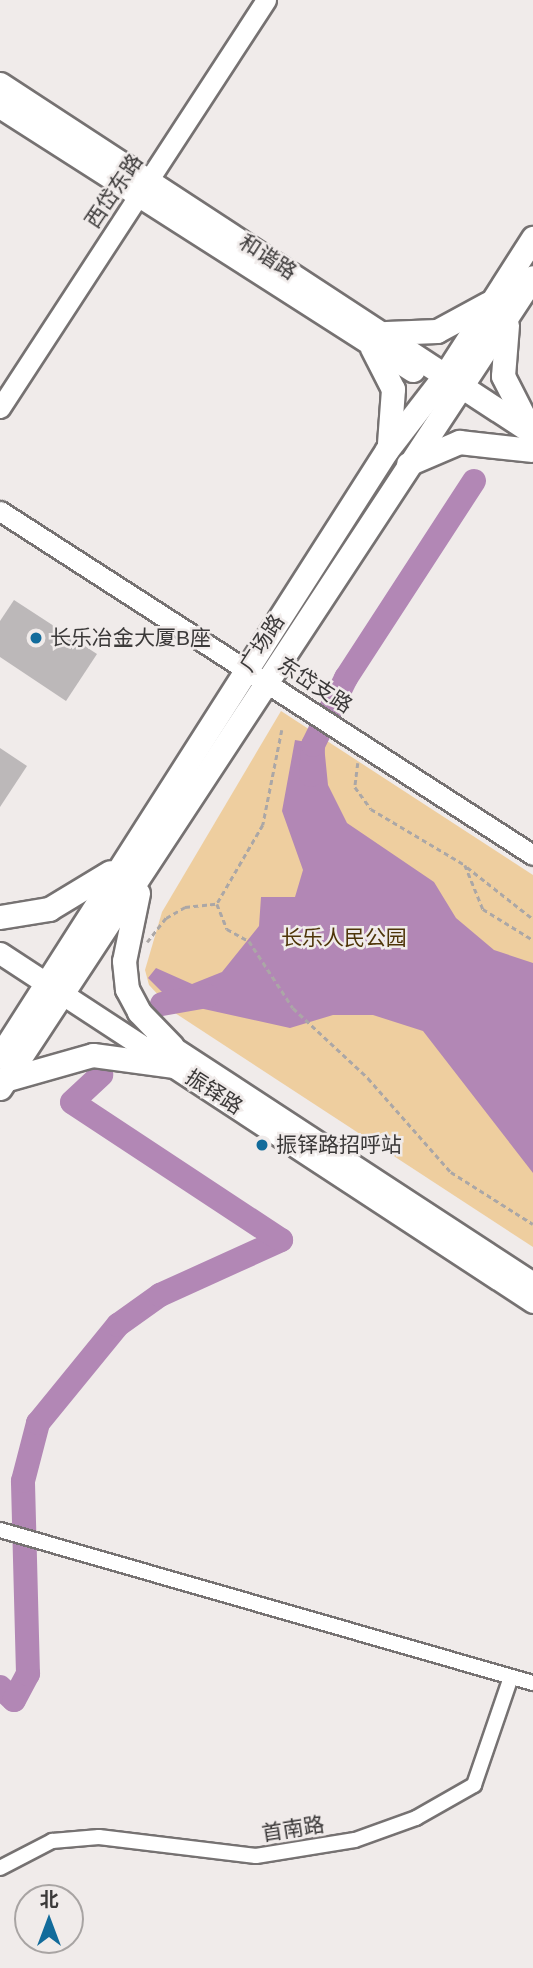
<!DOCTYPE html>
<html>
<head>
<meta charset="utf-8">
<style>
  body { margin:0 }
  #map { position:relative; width:533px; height:1968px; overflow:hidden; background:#f0ebea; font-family:Arial,"Noto Sans SC",sans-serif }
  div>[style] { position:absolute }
  .green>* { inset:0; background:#eece9f }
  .water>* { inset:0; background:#b287b5 }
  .river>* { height:24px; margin:-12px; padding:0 12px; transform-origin:12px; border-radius:12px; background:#b287b5 }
  .building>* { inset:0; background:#bcb8b9 }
  .path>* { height:2.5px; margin-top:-1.25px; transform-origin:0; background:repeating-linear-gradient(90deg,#aba7a6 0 5px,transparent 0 8.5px) }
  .roads { filter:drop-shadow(2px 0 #767272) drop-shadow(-2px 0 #767272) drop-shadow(0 2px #767272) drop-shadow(0 -2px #767272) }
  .minor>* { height:14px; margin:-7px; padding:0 7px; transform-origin:7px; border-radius:7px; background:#fff }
  .tertiary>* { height:19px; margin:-9.5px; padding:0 9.5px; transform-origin:9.5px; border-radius:9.5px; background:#fff }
  .secondary>* { height:21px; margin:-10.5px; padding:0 10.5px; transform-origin:10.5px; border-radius:10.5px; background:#fff }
  .primary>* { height:23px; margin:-11.5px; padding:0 11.5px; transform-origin:11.5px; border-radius:11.5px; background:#fff }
  .dots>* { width:19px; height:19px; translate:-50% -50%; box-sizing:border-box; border:4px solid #f0ebea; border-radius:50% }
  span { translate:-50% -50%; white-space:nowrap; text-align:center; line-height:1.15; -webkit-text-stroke:5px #f0ebea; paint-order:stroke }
  .street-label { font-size:21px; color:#3b3939 }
  .poi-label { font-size:21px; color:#3b3939 }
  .left { translate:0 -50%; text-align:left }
  .park-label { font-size:21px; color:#4e3508 }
  .north { position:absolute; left:14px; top:1884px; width:70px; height:70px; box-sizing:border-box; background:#f0ebea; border:2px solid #a8a4a3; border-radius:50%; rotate:0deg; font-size:19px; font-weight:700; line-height:28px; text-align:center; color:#3b3939 }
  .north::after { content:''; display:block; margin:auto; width:24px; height:32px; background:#126b9b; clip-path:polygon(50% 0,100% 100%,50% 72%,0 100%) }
</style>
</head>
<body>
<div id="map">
  <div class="green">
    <i style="clip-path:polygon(281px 711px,533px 875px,533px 1247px,175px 1013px,149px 985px,145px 970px,162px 912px)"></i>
  </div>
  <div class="water">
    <i style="clip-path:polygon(295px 740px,324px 745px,328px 785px,347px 823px,434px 882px,456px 918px,494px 950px,533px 963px,533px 1173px,423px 1031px,373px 1015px,333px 1015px,290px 1028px,172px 1002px,148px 978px,156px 968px,192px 984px,222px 972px,259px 926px,261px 897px,295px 897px,303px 870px,282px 811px)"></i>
  </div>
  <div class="river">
    <i style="left:311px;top:775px;width:30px;rotate:-86deg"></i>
    <i style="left:313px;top:745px;width:75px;rotate:-63.8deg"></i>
    <i style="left:346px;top:678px;width:235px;rotate:-57deg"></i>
    <i style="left:162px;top:1004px;width:46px;rotate:-10.1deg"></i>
    <i style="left:0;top:1687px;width:19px;rotate:43deg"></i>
    <i style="left:14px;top:1700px;width:30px;rotate:-62deg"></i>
    <i style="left:28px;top:1674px;width:193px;rotate:-91.5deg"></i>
    <i style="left:23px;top:1481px;width:60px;rotate:-75.5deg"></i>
    <i style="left:38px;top:1423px;width:127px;rotate:-50.8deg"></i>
    <i style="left:118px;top:1325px;width:52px;rotate:-35.5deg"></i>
    <i style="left:160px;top:1295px;width:133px;rotate:-24.4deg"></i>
    <i style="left:281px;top:1240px;width:250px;rotate:-146.6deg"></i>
    <i style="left:72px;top:1102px;width:40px;rotate:-43deg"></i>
  </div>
  <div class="building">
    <i style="clip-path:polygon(14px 600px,97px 654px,66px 701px,0 657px,0 621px)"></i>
    <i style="clip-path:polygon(0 748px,27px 766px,0 807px)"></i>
  </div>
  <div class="path">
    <i style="left:282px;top:730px;width:97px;rotate:101.3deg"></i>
    <i style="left:263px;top:825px;width:91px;rotate:120.2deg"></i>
    <i style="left:217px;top:904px;width:27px;rotate:68deg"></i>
    <i style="left:227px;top:929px;width:25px;rotate:29deg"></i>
    <i style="left:249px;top:941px;width:80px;rotate:56.7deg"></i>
    <i style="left:293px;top:1008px;width:103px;rotate:43deg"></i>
    <i style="left:368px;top:1078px;width:125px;rotate:48.6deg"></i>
    <i style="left:451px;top:1172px;width:97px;rotate:32.4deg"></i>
    <i style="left:358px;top:763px;width:24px;rotate:97deg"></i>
    <i style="left:355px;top:787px;width:27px;rotate:54deg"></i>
    <i style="left:371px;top:809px;width:109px;rotate:30.8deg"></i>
    <i style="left:465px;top:865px;width:48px;rotate:67.8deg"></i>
    <i style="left:483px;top:909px;width:59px;rotate:31.8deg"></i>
    <i style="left:467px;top:867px;width:84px;rotate:38.2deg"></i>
    <i style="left:147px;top:942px;width:31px;rotate:-52deg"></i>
    <i style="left:166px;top:918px;width:22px;rotate:-30deg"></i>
    <i style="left:185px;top:907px;width:31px;rotate:-6deg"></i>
  </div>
  <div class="roads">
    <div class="minor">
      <i style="left:0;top:1530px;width:555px;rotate:16.02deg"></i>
      <i style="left:0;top:1868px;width:59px;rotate:-27.4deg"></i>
      <i style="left:52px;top:1841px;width:47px;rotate:-4.9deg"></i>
      <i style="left:99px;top:1837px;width:158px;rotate:6.9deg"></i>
      <i style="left:256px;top:1856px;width:100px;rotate:-9.2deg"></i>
      <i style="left:355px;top:1840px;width:65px;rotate:-19.8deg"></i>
      <i style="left:416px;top:1818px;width:67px;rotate:-29.6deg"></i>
      <i style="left:474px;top:1785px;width:114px;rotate:-71.1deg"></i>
    </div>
    <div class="tertiary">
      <i style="left:0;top:408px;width:487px;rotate:-56.9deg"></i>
      <i style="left:0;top:511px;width:634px;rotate:32.84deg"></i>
    </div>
    <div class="secondary">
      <i style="left:0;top:953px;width:637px;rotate:33.22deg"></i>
      <i style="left:157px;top:1037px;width:449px;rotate:33.2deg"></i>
    </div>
    <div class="primary">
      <i style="left:0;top:84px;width:637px;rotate:33.22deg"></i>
      <i style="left:0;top:106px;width:490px;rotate:32.6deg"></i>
      <i style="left:507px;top:325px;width:51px;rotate:94.5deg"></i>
      <i style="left:503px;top:376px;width:57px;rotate:63deg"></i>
      <i style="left:386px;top:333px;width:51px;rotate:-2.2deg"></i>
      <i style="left:437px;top:331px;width:57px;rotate:-28.4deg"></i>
      <i style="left:372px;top:348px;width:46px;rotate:62.9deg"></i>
      <i style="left:393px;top:389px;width:55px;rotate:94.2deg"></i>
      <i style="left:408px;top:464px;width:56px;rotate:-23.3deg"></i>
      <i style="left:459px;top:442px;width:72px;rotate:6.3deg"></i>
      <i style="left:138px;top:893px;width:69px;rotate:101.6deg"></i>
      <i style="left:124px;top:961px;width:28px;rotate:84deg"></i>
      <i style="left:127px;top:989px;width:26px;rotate:62deg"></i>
      <i style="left:139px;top:1012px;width:47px;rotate:45.9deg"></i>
      <i style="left:0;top:917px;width:50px;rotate:-9.3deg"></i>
      <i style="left:49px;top:909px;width:71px;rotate:-31.2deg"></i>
      <i style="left:0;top:1056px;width:719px;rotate:-57.44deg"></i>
      <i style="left:387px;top:450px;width:95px;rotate:-52.3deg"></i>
      <i style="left:445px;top:375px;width:163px;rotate:-57.3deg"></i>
      <i style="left:8px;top:1079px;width:88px;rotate:-15.8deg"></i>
      <i style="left:93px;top:1055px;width:82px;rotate:7.7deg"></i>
      <i style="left:0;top:1088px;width:970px;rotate:-56.69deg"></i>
    </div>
  </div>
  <div class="dots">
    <i style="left:36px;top:638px;background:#126b9b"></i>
    <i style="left:262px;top:1145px;background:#126b9b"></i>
  </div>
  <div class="street-label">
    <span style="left:114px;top:191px;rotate:-56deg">西岱东路</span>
    <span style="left:268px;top:257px;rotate:33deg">和谐路</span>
    <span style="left:262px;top:643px;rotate:-57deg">广场路</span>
    <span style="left:315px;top:685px;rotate:33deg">东岱支路</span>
    <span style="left:214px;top:1092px;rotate:33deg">振铎路</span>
    <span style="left:293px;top:1829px;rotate:-9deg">首南路</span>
  </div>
  <div class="poi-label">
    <span class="left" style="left:50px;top:638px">长乐冶金大厦B座</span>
    <span class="left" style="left:276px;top:1145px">振铎路招呼站</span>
  </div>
  <div class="park-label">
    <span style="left:344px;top:938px">长乐人民公园</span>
  </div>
  <div class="north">北</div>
</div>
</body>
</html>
